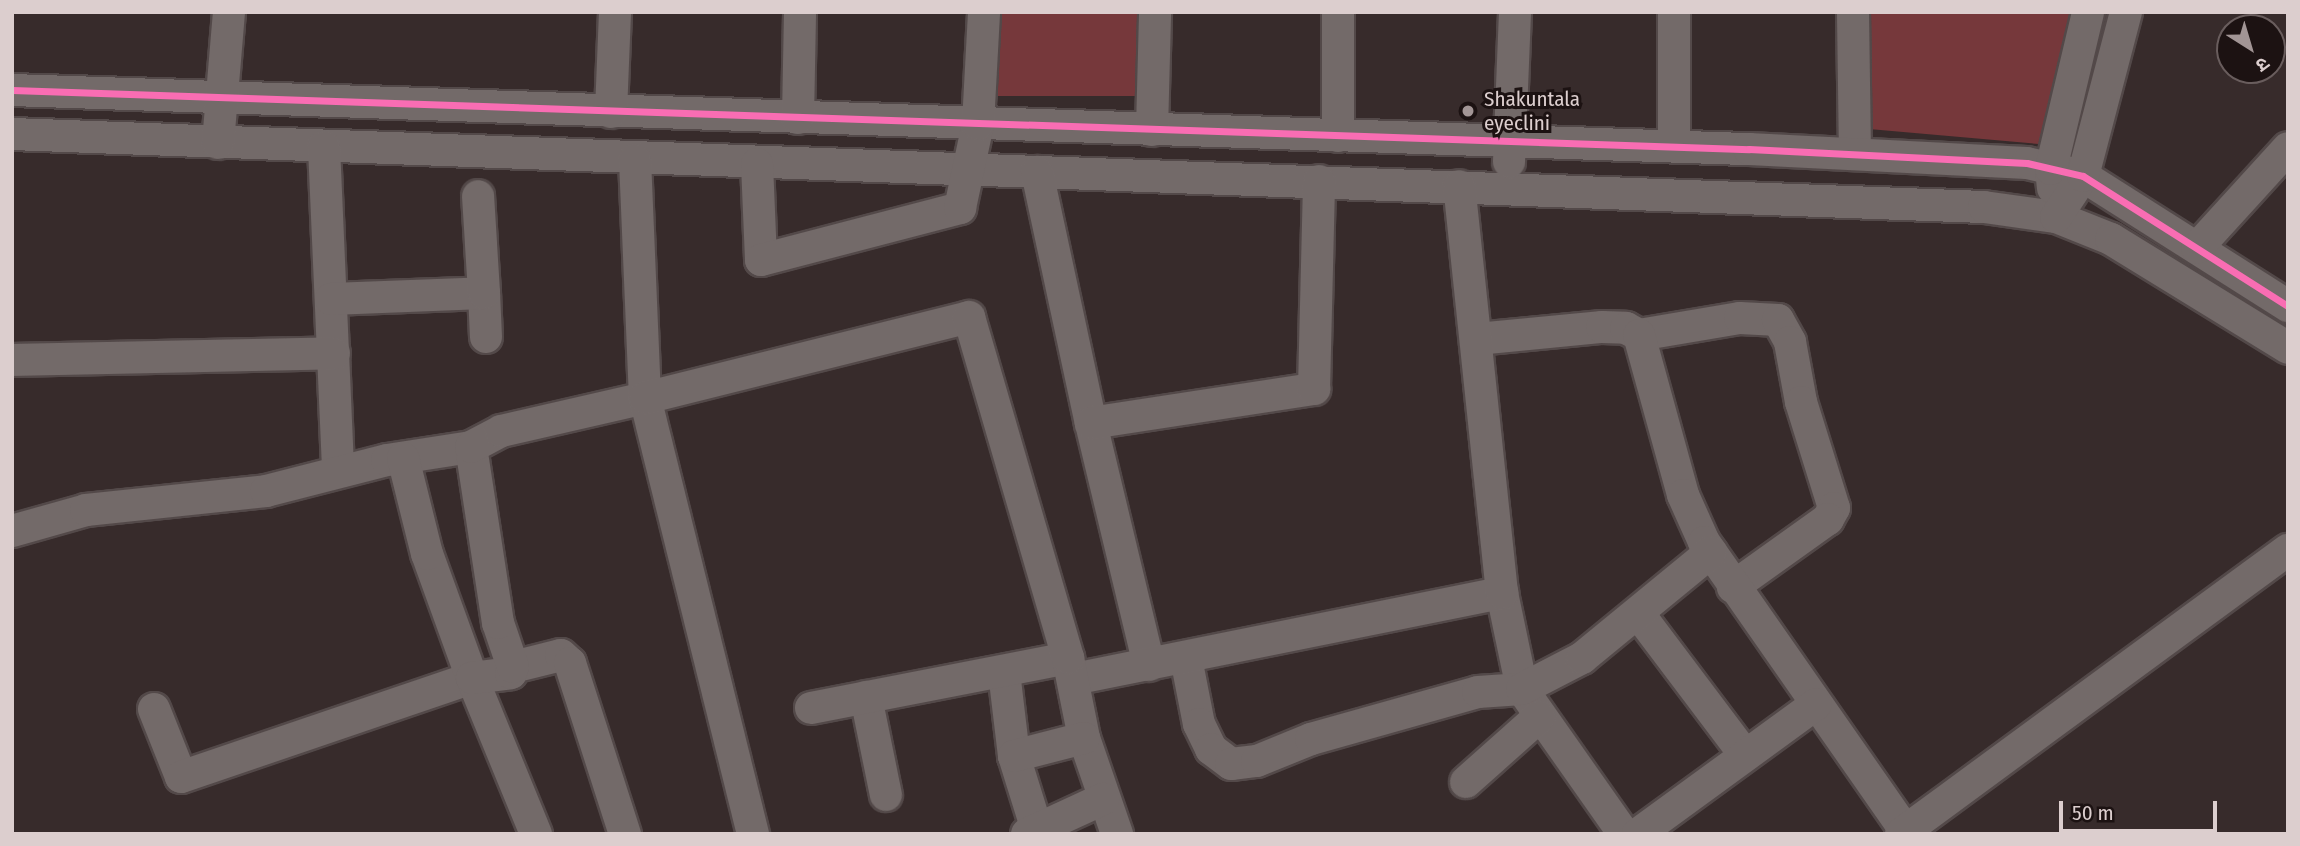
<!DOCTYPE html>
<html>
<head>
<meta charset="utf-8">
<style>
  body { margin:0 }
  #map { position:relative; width:2300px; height:846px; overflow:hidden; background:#372b2b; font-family:"Fira Sans Condensed","Noto Sans Devanagari",sans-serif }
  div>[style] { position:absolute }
  .green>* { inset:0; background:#76383b; transform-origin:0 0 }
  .roads { filter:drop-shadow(2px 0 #534949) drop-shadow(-2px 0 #534949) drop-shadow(0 2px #534949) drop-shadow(0 -2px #534949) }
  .minor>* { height:32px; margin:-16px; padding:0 16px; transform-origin:16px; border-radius:16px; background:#736a69 }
  .cycleway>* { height:7px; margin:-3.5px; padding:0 3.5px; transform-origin:3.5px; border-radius:3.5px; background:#f96db3 }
  .dots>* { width:19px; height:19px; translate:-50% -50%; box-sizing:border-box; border:4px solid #1c1212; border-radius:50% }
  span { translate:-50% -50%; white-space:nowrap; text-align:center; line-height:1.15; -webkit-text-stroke:6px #1c1212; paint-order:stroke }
  .poi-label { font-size:21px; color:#dccece }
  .left { translate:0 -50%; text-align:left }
  .frame { position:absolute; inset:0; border:14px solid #dccece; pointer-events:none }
  .north { position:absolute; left:2216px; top:14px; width:70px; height:70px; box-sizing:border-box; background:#1c1212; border:2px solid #695d5d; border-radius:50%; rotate:143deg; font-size:19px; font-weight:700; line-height:28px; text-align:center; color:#dccece }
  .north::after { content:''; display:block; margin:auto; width:24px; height:32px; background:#a29595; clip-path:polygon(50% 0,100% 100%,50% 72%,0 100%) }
  .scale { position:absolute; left:2059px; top:801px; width:158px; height:32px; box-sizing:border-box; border:4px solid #dccece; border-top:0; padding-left:9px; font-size:21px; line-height:24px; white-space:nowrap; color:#dccece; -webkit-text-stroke:5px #1c1212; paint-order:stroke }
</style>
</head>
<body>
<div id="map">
  <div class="green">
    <i style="left:996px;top:12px;width:141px;height:84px"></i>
    <i style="clip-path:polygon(1866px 12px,2070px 12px,2039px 144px,1869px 129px)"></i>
  </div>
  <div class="roads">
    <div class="minor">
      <i style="left:1674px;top:12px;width:134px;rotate:90deg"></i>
      <i style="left:1853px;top:12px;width:142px;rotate:89.2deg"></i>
      <i style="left:12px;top:90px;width:1738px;rotate:1.95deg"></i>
      <i style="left:1749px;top:149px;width:278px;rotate:2.9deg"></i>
      <i style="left:2027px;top:163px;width:57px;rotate:13.1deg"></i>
      <i style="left:2083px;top:176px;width:243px;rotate:32.4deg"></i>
      <i style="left:611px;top:112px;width:100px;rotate:-87.7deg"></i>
      <i style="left:798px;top:118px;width:106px;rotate:-88.9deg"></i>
      <i style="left:1152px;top:130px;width:118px;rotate:-88.5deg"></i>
      <i style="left:12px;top:134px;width:1973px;rotate:2.12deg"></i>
      <i style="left:1984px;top:207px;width:73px;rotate:7.9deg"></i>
      <i style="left:2056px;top:217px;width:59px;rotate:21.8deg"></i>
      <i style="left:2111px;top:239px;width:208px;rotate:31.6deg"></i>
      <i style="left:1338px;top:136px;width:124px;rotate:-90deg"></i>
      <i style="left:218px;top:143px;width:131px;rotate:-85.2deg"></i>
      <i style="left:324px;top:147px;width:323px;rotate:87.5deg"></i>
      <i style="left:1509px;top:162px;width:150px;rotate:-87.7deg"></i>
      <i style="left:757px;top:164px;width:96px;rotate:87.6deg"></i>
      <i style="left:761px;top:260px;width:206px;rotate:-14.6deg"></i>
      <i style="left:960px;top:208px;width:86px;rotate:-77.9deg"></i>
      <i style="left:978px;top:124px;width:112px;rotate:-86.9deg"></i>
      <i style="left:1037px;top:172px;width:257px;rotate:77.9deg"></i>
      <i style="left:2053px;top:188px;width:19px;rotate:-96deg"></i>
      <i style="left:2051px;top:169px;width:161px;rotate:-76.7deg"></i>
      <i style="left:2056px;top:217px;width:49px;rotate:-56.6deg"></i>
      <i style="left:2083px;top:176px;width:170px;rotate:-75.3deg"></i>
      <i style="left:2197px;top:248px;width:135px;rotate:-47.7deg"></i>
      <i style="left:484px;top:293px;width:44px;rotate:87.4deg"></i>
      <i style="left:331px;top:299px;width:153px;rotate:-2.2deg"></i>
      <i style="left:484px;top:293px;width:97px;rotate:-93.5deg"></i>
      <i style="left:1639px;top:335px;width:102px;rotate:-9.6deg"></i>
      <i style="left:1740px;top:318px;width:38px;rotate:3deg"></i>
      <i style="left:1778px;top:320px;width:25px;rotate:61deg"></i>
      <i style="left:1790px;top:342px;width:61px;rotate:79.6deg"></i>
      <i style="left:1801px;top:402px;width:111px;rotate:72.7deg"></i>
      <i style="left:1834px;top:508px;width:13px;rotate:119deg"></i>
      <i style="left:1828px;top:519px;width:117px;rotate:144.4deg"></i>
      <i style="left:1477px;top:339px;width:126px;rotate:-5.5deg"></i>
      <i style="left:1602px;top:327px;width:24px;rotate:2deg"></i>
      <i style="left:1626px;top:328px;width:15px;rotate:28deg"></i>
      <i style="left:1639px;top:335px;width:166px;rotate:74.6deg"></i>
      <i style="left:1683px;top:495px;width:51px;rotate:65.9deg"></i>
      <i style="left:1704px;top:542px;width:351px;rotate:55.1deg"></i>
      <i style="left:12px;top:360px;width:322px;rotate:-1.2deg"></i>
      <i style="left:12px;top:531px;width:77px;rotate:-15.8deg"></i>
      <i style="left:86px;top:510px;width:181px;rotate:-6deg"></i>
      <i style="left:266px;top:491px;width:125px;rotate:-14.4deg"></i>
      <i style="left:387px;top:460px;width:85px;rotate:-8.8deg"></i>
      <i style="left:1502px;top:593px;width:98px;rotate:78.2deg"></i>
      <i style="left:1522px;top:689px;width:177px;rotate:54.9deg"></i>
      <i style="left:1638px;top:613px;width:178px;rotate:53deg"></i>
      <i style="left:1186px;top:658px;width:67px;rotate:78.9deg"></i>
      <i style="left:1199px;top:724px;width:28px;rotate:64deg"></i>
      <i style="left:1211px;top:749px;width:25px;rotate:37deg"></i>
      <i style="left:1231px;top:764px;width:26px;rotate:-7deg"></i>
      <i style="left:1257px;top:761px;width:58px;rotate:-22.2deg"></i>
      <i style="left:1311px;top:739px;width:173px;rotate:-15.7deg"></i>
      <i style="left:1478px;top:692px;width:44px;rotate:-3.9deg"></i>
      <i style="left:1522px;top:689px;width:68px;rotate:-27.3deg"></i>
      <i style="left:1582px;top:658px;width:167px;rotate:-39.4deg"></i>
      <i style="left:1149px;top:665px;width:249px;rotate:-103.5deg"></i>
      <i style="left:1091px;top:423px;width:226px;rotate:-8.7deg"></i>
      <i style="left:1314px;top:389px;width:208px;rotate:-88.6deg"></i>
      <i style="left:513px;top:667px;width:49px;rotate:-14deg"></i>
      <i style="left:561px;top:655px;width:12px;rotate:42deg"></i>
      <i style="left:570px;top:663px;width:180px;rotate:72.2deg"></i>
      <i style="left:1004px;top:672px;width:85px;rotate:83.2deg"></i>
      <i style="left:1014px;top:756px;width:77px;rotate:72.7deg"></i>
      <i style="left:1074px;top:679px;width:437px;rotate:-11.4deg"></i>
      <i style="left:1502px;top:593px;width:409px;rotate:-96deg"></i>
      <i style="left:866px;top:697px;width:100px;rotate:78.5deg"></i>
      <i style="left:811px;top:708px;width:262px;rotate:-11deg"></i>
      <i style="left:1068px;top:658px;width:82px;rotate:78.7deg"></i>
      <i style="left:1084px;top:738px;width:102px;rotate:71deg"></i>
      <i style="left:154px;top:709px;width:73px;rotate:68.3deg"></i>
      <i style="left:181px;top:777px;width:307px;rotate:-18.8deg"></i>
      <i style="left:472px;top:678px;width:132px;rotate:-109.9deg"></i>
      <i style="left:427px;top:554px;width:99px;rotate:-104deg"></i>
      <i style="left:1014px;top:756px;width:72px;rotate:-14.4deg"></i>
      <i style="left:1466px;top:782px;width:98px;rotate:-41.7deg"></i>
      <i style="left:536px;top:834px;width:169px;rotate:-112.3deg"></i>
      <i style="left:472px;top:678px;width:39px;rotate:-7deg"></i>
      <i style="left:511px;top:673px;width:6px;rotate:-72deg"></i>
      <i style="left:513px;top:667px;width:46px;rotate:-108.8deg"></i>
      <i style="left:498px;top:623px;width:178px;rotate:-98.7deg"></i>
      <i style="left:471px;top:447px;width:34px;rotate:-28deg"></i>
      <i style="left:501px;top:431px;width:148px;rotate:-12.9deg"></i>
      <i style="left:645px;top:398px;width:238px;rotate:-92.4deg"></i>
      <i style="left:753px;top:834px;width:449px;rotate:-103.9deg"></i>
      <i style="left:645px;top:398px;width:334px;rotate:-14deg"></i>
      <i style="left:969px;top:317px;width:355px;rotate:73.8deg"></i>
      <i style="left:1027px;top:834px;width:84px;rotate:-24.7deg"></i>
      <i style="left:1638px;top:834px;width:220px;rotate:-36.1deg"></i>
      <i style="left:1901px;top:834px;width:480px;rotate:-36.3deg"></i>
    </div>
  </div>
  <div class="cycleway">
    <i style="left:12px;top:90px;width:1738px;rotate:1.95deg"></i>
    <i style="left:1749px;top:149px;width:278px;rotate:2.9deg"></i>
    <i style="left:2027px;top:163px;width:57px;rotate:13.1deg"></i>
    <i style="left:2083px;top:176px;width:243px;rotate:32.4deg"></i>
  </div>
  <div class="dots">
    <i style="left:1468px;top:111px;background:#a29595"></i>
  </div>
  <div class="poi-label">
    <span class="left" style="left:1484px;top:111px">Shakuntala<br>eyeclini</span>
  </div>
  <div class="frame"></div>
  <div class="north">उ</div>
  <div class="scale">50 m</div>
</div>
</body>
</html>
